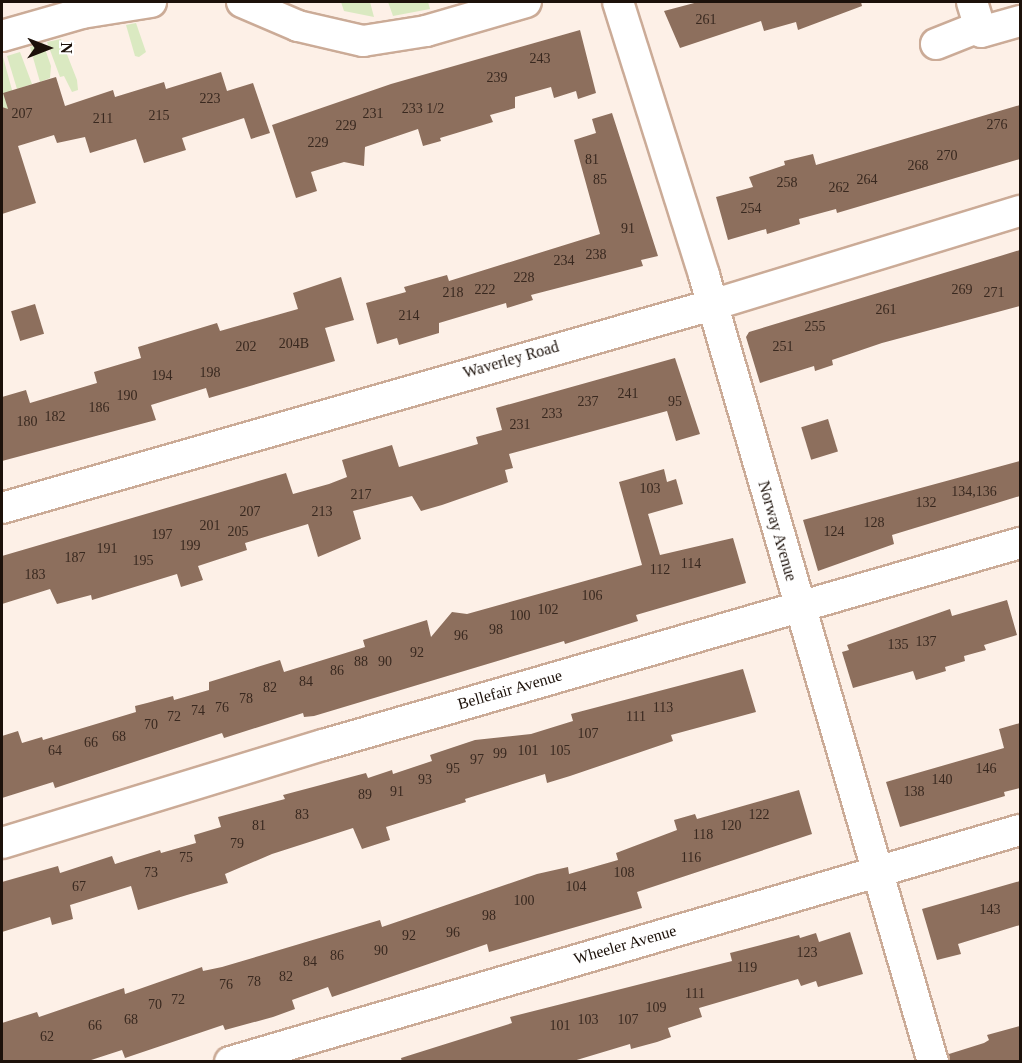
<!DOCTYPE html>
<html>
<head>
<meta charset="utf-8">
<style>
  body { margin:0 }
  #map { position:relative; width:1022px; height:1063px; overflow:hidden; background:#fdf0e7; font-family:"Times New Roman",serif }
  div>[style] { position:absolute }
  .green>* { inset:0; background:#dae9c1 }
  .building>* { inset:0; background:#8d6f5d; transform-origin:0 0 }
  .roads { filter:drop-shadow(2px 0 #cbab97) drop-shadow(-2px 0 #cbab97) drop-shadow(0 2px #cbab97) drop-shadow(0 -2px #cbab97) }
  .minor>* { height:30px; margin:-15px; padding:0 15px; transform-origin:15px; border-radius:15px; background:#fff }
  span { translate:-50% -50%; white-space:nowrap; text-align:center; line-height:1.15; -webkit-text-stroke:4.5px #fff; paint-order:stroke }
  .number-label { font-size:14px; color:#38281f }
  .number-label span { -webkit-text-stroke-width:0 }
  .street-label { font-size:16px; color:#1c110a }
  .frame { position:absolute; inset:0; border:3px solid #1c110a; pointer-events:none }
  .north { position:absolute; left:18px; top:18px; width:60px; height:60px; -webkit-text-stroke:4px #fff; paint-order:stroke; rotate:90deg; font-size:16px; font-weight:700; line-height:24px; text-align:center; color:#1c110a }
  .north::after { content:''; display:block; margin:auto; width:21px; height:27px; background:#1c110a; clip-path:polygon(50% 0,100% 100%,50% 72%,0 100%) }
</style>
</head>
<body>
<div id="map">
  <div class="green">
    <i style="clip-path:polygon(341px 2px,370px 2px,374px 17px,344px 11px)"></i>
    <i style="clip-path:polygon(388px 2px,428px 2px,430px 9px,393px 16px)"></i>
    <i style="clip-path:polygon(136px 23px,146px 52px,139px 57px,135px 56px,126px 25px)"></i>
    <i style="clip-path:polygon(61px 39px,77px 80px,78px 90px,72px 92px,64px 76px,60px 77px,47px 42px)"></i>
    <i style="clip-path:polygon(43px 43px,51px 66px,50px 78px,40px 82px,30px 47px)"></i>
    <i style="clip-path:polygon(20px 52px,32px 84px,17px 89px,7px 56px)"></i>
    <i style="clip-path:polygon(3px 57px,12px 90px,17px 138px,8px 142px,2px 119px)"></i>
  </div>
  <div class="building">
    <i style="clip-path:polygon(698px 2px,861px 2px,862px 6px,798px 30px,796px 22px,764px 31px,761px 21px,680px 48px,664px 11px)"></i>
    <i style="clip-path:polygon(580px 30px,596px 93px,578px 99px,576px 91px,554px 98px,551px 87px,515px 97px,515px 108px,490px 115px,493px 122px,440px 138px,441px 141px,423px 146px,418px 129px,365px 147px,364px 166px,344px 162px,311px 172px,317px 191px,296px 198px,272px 125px,391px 84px)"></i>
    <i style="clip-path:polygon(221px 72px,227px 91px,253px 83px,270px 133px,251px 139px,244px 118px,182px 138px,186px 150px,144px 163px,136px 139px,90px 153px,85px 137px,57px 143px,54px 135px,18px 146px,36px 203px,2px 214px,2px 107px,8px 109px,3px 93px,56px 77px,65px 106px,113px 90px,115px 97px,164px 82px,166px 89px)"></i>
    <i style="clip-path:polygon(1020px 105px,1020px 159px,837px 213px,836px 209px,799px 219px,800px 224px,767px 234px,766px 229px,728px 240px,716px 197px,753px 187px,749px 177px,785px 165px,784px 161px,813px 154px,816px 165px)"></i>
    <i style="clip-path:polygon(612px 113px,658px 256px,641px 260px,643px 266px,531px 295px,533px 300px,507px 308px,506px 303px,439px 323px,439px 333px,399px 345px,397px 338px,377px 344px,366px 303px,406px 292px,404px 287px,447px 275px,449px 281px,600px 234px,574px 140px,596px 133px,592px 119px)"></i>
    <i style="clip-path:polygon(1020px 250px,1020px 306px,882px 343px,832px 360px,833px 365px,815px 371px,814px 366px,760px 383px,746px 337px,749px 332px)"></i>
    <i style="clip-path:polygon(341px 277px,354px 320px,325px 328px,335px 361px,209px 398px,206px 388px,151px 405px,156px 420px,2px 461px,2px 397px,26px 390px,30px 403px,97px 383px,94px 372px,141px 358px,138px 347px,217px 323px,220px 331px,298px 309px,293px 293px)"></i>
    <i style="left:35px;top:304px;width:31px;height:25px;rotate:73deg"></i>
    <i style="clip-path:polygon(675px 358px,700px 434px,676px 441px,667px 411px,509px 454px,513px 468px,505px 470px,508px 482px,442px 505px,421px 511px,412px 496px,353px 511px,361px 539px,318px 557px,308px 524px,245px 543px,247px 550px,198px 566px,203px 580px,181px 587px,177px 574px,92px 600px,91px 595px,57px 604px,50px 589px,2px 604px,2px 556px,286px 473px,293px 494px,329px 484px,347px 477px,342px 460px,392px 445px,399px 467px,478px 444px,476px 437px,502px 430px,496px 408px)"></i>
    <i style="left:828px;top:419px;width:34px;height:28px;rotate:73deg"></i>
    <i style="clip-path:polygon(1020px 461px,1020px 496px,892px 535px,894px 544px,818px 571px,803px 520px)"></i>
    <i style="clip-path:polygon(664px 469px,667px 482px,676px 479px,683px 504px,648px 514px,660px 555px,733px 538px,746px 583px,636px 615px,638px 621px,565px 644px,564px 641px,314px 716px,304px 717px,303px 713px,224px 738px,222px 733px,55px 788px,53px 782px,2px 798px,2px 736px,18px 731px,22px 743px,42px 737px,43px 740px,136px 712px,135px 706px,147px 703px,173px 696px,174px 700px,209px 690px,209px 682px,280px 660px,284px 672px,365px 647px,363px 640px,427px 620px,431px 637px,452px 612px,467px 614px,642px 565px,619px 482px)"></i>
    <i style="clip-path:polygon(1007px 600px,1017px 635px,984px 645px,986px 650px,964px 656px,965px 661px,945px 667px,946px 671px,916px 680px,913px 671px,853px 688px,842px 652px,849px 650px,847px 645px,950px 609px,952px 616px)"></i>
    <i style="clip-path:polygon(743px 669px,756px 712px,671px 735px,673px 741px,570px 776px,547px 783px,545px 774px,465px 799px,466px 802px,386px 827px,390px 840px,362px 849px,353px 828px,272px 854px,225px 874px,228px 883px,187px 895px,138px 910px,131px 886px,70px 905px,73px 919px,52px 925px,50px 917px,2px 932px,2px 882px,58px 866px,60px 873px,112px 856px,115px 864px,160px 850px,161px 853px,196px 843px,194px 835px,221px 827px,218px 817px,285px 799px,283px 795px,366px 773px,368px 778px,392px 770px,393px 774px,432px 761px,430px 755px,475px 740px,531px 734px,573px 721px,571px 714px)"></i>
    <i style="clip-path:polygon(1020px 723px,1020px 788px,1004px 792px,1005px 796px,900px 827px,886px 782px,1004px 748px,999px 729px)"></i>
    <i style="clip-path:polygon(799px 790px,812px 834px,637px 892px,642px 908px,489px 952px,487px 944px,332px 997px,328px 987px,292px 1000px,295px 1009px,273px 1017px,225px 1030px,223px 1025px,125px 1058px,122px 1050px,85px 1062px,2px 1062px,2px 1023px,37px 1012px,39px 1017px,124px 988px,125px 994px,202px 967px,203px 971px,222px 967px,380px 920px,382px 927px,537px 874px,568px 867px,569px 874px,618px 860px,616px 853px,677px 830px,674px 820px,695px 814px,697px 819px)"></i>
    <i style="clip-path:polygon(1020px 881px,1020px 925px,958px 944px,961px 954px,937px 960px,922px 909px)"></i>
    <i style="clip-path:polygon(850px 932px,863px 974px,818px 987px,816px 981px,801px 986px,798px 979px,699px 1008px,702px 1017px,668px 1028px,671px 1037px,657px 1042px,631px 1049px,630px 1044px,570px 1062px,402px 1062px,401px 1058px,512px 1023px,510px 1017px,732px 961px,730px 953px,799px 935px,800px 938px,816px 933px,819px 942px)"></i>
    <i style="clip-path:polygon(1020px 1026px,1020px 1062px,950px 1062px,949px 1054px,984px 1043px,989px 1040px,987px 1035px)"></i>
  </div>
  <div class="roads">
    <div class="minor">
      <i style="left:242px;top:2px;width:61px;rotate:23.2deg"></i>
      <i style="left:298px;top:26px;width:67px;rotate:13deg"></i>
      <i style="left:363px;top:41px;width:64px;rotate:-9deg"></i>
      <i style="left:426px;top:31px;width:104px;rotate:-16.2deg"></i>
      <i style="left:618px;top:2px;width:286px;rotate:72.5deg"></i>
      <i style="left:704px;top:275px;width:820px;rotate:73.78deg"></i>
      <i style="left:972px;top:2px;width:31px;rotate:73deg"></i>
      <i style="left:981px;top:32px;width:41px;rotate:-15.8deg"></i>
      <i style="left:2px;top:36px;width:83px;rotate:-16deg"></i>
      <i style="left:82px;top:13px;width:70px;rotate:-9.1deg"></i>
      <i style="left:936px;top:44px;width:46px;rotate:-21.6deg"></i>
      <i style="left:2px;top:508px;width:738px;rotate:-15.96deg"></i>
      <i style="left:712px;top:305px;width:322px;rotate:-17deg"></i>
      <i style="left:2px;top:843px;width:336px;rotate:-17deg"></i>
      <i style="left:323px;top:745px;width:726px;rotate:-16.16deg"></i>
      <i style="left:230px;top:1062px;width:823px;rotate:-16.37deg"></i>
    </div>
  </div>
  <div class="number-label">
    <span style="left:706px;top:20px">261</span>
    <span style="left:540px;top:59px">243</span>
    <span style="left:497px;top:78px">239</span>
    <span style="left:210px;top:99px">223</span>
    <span style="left:423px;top:109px">233 1/2</span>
    <span style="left:22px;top:114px">207</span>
    <span style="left:373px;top:114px">231</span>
    <span style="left:159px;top:116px">215</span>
    <span style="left:103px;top:119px">211</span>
    <span style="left:997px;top:125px">276</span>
    <span style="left:346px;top:126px">229</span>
    <span style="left:318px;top:143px">229</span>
    <span style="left:947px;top:156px">270</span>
    <span style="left:592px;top:160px">81</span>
    <span style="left:918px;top:166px">268</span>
    <span style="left:600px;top:180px">85</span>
    <span style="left:867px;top:180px">264</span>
    <span style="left:787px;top:183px">258</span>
    <span style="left:839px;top:188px">262</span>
    <span style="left:751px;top:209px">254</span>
    <span style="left:628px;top:229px">91</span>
    <span style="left:596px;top:255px">238</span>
    <span style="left:564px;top:261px">234</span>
    <span style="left:524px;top:278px">228</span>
    <span style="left:485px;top:290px">222</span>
    <span style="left:962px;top:290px">269</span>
    <span style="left:453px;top:293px">218</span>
    <span style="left:994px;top:293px">271</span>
    <span style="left:886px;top:310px">261</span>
    <span style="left:409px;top:316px">214</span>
    <span style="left:815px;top:327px">255</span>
    <span style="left:294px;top:344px">204B</span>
    <span style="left:246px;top:347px">202</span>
    <span style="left:783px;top:347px">251</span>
    <span style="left:210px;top:373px">198</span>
    <span style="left:162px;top:376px">194</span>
    <span style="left:628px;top:394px">241</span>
    <span style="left:127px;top:396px">190</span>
    <span style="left:588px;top:402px">237</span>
    <span style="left:675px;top:402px">95</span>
    <span style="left:99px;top:408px">186</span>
    <span style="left:552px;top:414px">233</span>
    <span style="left:55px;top:417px">182</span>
    <span style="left:27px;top:422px">180</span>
    <span style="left:520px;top:425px">231</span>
    <span style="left:650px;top:489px">103</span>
    <span style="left:974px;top:492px">134,136</span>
    <span style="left:361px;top:495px">217</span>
    <span style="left:926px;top:503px">132</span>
    <span style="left:250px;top:512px">207</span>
    <span style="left:322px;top:512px">213</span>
    <span style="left:874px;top:523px">128</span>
    <span style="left:210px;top:526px">201</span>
    <span style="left:238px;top:532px">205</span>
    <span style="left:834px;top:532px">124</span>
    <span style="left:162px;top:535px">197</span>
    <span style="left:190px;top:546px">199</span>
    <span style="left:107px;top:549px">191</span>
    <span style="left:75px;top:558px">187</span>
    <span style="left:143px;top:561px">195</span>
    <span style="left:691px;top:564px">114</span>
    <span style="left:660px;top:570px">112</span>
    <span style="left:35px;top:575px">183</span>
    <span style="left:592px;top:596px">106</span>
    <span style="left:548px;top:610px">102</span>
    <span style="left:520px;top:616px">100</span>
    <span style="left:496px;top:630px">98</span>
    <span style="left:461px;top:636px">96</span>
    <span style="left:926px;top:642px">137</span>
    <span style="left:898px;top:645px">135</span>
    <span style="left:417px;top:653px">92</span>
    <span style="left:361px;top:662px">88</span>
    <span style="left:385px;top:662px">90</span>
    <span style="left:337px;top:671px">86</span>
    <span style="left:306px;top:682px">84</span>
    <span style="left:270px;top:688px">82</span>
    <span style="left:246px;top:699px">78</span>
    <span style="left:222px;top:708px">76</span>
    <span style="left:663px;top:708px">113</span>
    <span style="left:198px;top:711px">74</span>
    <span style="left:174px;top:717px">72</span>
    <span style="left:636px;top:717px">111</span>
    <span style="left:151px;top:725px">70</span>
    <span style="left:588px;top:734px">107</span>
    <span style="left:119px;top:737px">68</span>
    <span style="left:91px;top:743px">66</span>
    <span style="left:55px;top:751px">64</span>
    <span style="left:528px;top:751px">101</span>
    <span style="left:560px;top:751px">105</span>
    <span style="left:500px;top:754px">99</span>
    <span style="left:477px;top:760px">97</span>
    <span style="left:453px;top:769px">95</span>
    <span style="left:986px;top:769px">146</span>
    <span style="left:425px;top:780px">93</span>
    <span style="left:942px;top:780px">140</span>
    <span style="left:397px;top:792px">91</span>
    <span style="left:914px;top:792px">138</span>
    <span style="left:365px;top:795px">89</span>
    <span style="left:302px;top:815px">83</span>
    <span style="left:759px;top:815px">122</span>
    <span style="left:259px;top:826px">81</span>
    <span style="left:731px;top:826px">120</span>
    <span style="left:703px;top:835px">118</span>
    <span style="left:237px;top:844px">79</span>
    <span style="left:186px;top:858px">75</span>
    <span style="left:691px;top:858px">116</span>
    <span style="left:151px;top:873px">73</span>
    <span style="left:624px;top:873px">108</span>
    <span style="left:79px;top:887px">67</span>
    <span style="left:576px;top:887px">104</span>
    <span style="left:524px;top:901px">100</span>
    <span style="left:990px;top:910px">143</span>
    <span style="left:489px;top:916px">98</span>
    <span style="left:453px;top:933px">96</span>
    <span style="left:409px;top:936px">92</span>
    <span style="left:381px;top:951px">90</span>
    <span style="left:807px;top:953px">123</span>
    <span style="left:337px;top:956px">86</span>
    <span style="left:310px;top:962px">84</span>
    <span style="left:747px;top:968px">119</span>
    <span style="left:286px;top:977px">82</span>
    <span style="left:254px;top:982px">78</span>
    <span style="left:226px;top:985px">76</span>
    <span style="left:695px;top:994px">111</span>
    <span style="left:178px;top:1000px">72</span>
    <span style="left:155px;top:1005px">70</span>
    <span style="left:656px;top:1008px">109</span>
    <span style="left:131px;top:1020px">68</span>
    <span style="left:588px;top:1020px">103</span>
    <span style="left:628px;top:1020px">107</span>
    <span style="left:95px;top:1026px">66</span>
    <span style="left:560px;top:1026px">101</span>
    <span style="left:47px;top:1037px">62</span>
  </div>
  <div class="street-label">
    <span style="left:511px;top:360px;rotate:-16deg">Waverley Road</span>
    <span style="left:777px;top:531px;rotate:74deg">Norway Avenue</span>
    <span style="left:510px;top:690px;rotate:-16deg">Bellefair Avenue</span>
    <span style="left:625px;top:945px;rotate:-16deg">Wheeler Avenue</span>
  </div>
  <div class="frame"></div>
  <div class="north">N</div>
</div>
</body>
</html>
